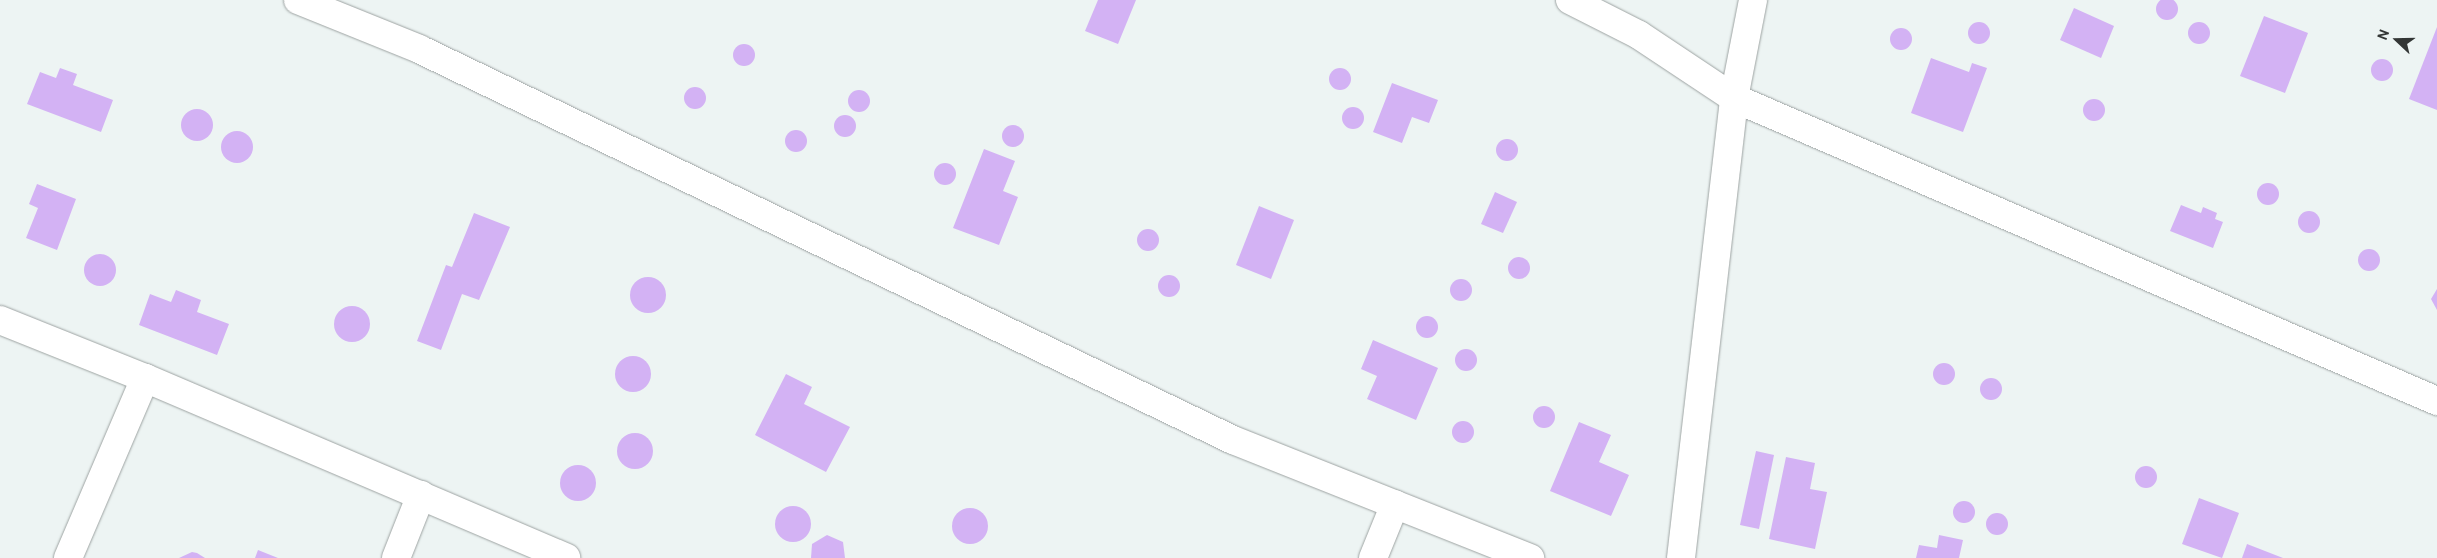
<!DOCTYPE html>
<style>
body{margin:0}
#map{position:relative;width:2437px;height:558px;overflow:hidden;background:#edf4f3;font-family:Cabin,sans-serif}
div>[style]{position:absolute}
.building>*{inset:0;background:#d3b2f4}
.round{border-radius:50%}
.roads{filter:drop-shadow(0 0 1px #9da3a2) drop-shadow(0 0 1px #9da3a2)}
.minor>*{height:28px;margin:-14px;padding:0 14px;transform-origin:14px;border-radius:14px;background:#fff}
span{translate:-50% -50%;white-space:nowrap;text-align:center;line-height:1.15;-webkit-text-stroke:4px #edf4f3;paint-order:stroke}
.north{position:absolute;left:2372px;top:15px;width:50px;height:50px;-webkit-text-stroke:4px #edf4f3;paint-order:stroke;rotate:291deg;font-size:14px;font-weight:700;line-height:20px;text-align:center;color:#333635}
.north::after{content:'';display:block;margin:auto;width:18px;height:22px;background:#333635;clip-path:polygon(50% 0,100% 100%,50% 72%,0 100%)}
</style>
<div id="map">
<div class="building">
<div class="round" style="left:2156px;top:-2px;width:22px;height:22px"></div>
<div style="clip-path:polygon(1098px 0,1136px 0,1118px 44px,1085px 31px)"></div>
<div style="clip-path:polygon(2074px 8px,2114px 26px,2101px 58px,2060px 40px)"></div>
<div style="clip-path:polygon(2264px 16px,2308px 33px,2285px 93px,2240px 76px)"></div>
<div class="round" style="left:1968px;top:22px;width:22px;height:22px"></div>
<div class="round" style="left:2188px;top:22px;width:22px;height:22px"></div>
<div style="clip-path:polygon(2437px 27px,2437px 110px,2409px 99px)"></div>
<div class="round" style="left:1890px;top:28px;width:22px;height:22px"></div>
<div class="round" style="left:733px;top:44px;width:22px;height:22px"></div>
<div style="clip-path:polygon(1931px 58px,1969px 72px,1972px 63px,1987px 68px,1963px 132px,1911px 113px)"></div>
<div class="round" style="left:2371px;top:59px;width:22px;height:22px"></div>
<div class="round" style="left:1329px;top:68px;width:22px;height:22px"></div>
<div style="clip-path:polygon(60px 68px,77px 74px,73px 85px,113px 100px,101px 132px,27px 104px,40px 72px,56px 78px)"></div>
<div style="clip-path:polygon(1392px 83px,1438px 100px,1429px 123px,1412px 117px,1402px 143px,1373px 132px)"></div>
<div class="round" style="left:684px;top:87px;width:22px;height:22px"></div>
<div class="round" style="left:848px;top:90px;width:22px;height:22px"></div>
<div class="round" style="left:2083px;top:99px;width:22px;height:22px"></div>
<div class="round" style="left:1342px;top:107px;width:22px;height:22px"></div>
<div class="round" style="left:181px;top:109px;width:32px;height:32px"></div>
<div class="round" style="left:834px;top:115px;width:22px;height:22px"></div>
<div class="round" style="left:1002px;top:125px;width:22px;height:22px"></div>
<div class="round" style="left:785px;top:130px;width:22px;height:22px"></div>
<div class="round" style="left:221px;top:131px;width:32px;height:32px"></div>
<div class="round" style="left:1496px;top:139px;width:22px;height:22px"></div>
<div style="clip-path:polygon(984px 149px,1015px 161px,1003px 191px,1018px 197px,999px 245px,953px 228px)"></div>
<div class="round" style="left:934px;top:163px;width:22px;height:22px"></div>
<div class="round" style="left:2257px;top:183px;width:22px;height:22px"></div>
<div style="clip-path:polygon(37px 184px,76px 199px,57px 250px,26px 238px,38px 208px,29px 204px)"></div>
<div style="clip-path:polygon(1495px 192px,1517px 202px,1503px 233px,1481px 224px)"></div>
<div style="clip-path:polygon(2181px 205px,2201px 213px,2203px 207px,2217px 213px,2215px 219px,2223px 222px,2213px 248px,2170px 231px)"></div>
<div style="clip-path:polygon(1259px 206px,1294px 220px,1271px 279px,1236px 265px)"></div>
<div class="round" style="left:2298px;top:211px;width:22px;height:22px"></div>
<div style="clip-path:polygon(474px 213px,510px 227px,479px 300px,462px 294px,441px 350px,417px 341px,446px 265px,452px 267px)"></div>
<div class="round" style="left:1137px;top:229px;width:22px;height:22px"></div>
<div class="round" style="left:2358px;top:249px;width:22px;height:22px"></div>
<div class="round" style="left:84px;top:254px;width:32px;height:32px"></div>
<div class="round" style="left:1508px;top:257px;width:22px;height:22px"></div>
<div class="round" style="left:1158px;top:275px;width:22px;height:22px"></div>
<div class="round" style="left:630px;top:277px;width:36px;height:36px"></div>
<div class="round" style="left:1450px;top:279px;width:22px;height:22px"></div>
<div style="clip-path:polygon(2437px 289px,2437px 310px,2431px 299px)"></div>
<div style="clip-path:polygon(176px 290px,201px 300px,197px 312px,229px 324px,217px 355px,139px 325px,150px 294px,171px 302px)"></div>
<div class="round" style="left:334px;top:306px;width:36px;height:36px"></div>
<div class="round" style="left:1416px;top:316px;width:22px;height:22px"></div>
<div style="clip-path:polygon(1373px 340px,1438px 368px,1416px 420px,1367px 399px,1377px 376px,1361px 369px)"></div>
<div class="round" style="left:1455px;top:349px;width:22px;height:22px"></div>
<div class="round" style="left:615px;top:356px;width:36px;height:36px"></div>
<div class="round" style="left:1933px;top:363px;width:22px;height:22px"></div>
<div style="clip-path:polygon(786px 374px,812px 387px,804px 404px,850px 427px,826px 472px,755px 435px)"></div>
<div class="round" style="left:1980px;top:378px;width:22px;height:22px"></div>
<div class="round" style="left:1533px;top:406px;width:22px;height:22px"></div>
<div class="round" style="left:1452px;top:421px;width:22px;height:22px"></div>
<div style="clip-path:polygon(1579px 422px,1611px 435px,1599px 462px,1629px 475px,1611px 516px,1550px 491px)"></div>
<div class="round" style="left:617px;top:433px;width:36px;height:36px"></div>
<div style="clip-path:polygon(1756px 451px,1774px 455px,1759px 529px,1740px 525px)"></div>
<div style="clip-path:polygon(1786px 457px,1815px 463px,1810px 489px,1827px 492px,1815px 549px,1769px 539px)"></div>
<div class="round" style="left:560px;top:465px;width:36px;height:36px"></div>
<div class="round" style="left:2135px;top:466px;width:22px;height:22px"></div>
<div style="clip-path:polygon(2199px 498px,2239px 513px,2222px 558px,2182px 544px)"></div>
<div class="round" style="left:1953px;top:501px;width:22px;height:22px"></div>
<div class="round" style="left:775px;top:506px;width:36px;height:36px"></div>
<div class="round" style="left:952px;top:508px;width:36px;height:36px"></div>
<div class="round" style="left:1986px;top:513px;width:22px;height:22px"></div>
<div style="clip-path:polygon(827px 535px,843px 542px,845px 558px,811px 558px,812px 544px)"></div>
<div style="clip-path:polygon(1939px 535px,1963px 540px,1959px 558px,1916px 558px,1919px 545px,1937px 548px)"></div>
<div style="clip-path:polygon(2247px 544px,2283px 558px,2242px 558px)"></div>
<div style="clip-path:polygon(258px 550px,278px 558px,255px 558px)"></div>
<div style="clip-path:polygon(192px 552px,197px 553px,205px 558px,179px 558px)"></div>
</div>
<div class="roads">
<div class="minor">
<div style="left:298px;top:0;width:131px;rotate:22deg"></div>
<div style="left:419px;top:49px;width:903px;rotate:25.66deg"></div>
<div style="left:1233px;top:440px;width:320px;rotate:21.7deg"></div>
<div style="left:1570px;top:0;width:77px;rotate:26.9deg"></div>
<div style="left:1639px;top:35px;width:114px;rotate:33.6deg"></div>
<div style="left:1734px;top:98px;width:766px;rotate:23.32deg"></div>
<div style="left:0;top:320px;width:156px;rotate:21.8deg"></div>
<div style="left:145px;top:378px;width:458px;rotate:23.1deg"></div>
<div style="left:68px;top:558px;width:196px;rotate:-66.8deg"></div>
<div style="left:396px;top:558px;width:68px;rotate:-68.4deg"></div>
<div style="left:1373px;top:558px;width:58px;rotate:-67.8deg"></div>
<div style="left:1681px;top:558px;width:463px;rotate:-83.4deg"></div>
<div style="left:1734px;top:98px;width:100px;rotate:-79deg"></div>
</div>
</div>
<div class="north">N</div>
</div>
